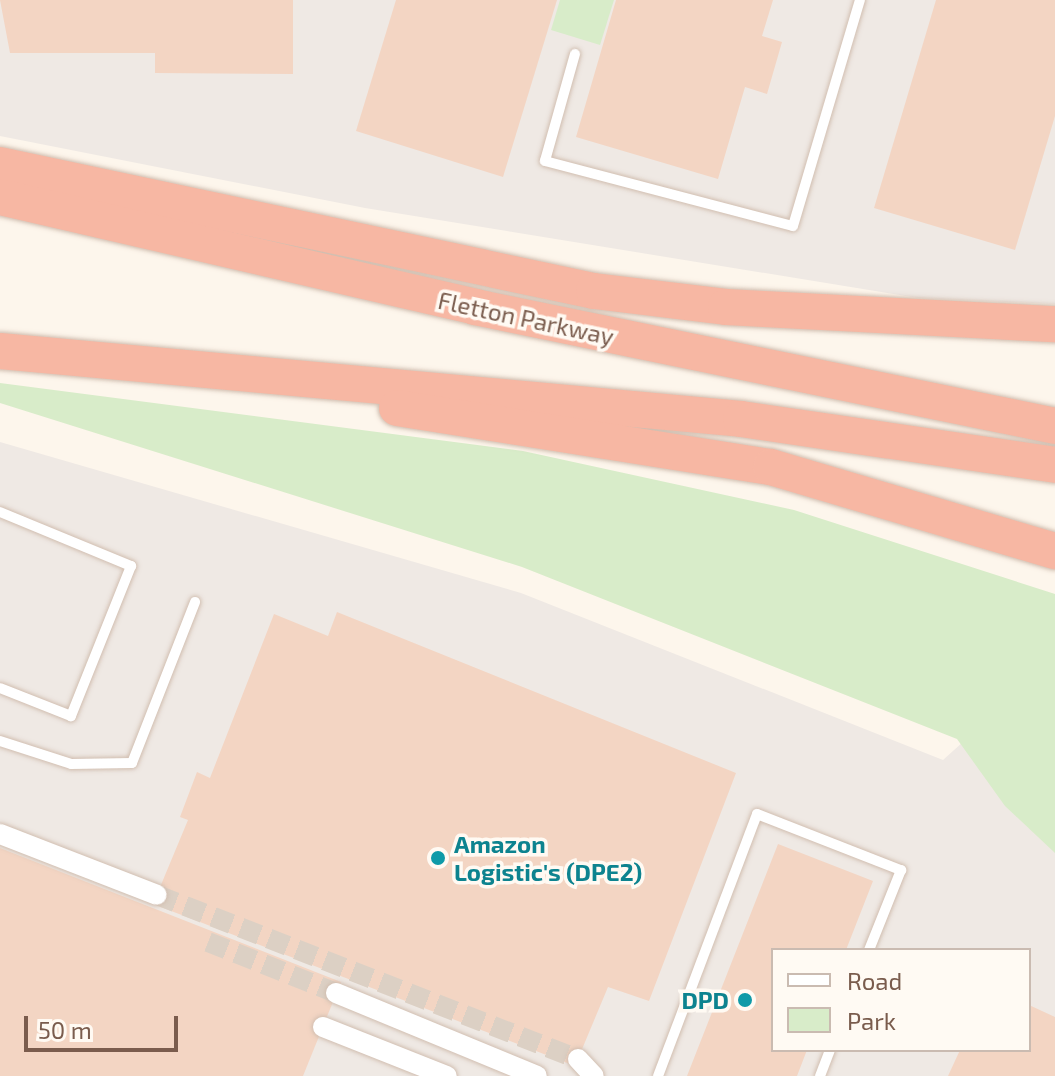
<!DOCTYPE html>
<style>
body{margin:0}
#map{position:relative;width:1055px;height:1076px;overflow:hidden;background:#fdf6ec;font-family:"Exo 2",sans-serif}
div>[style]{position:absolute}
.industrial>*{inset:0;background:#efe9e4}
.green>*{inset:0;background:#d8ecc9}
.building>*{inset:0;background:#f3d5c3}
.street-tunnel>*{height:20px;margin-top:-10px;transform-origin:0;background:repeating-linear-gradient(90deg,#dcd0c4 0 20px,transparent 0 30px)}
.roads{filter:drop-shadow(0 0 2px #d1beb0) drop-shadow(0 0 2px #d1beb0)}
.lane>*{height:10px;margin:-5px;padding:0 5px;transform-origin:5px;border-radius:5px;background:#fff}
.street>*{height:20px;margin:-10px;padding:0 10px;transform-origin:10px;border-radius:10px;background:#fff}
.highway>*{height:36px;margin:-18px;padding:0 18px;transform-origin:18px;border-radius:18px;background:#f7b7a3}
.dots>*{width:22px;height:22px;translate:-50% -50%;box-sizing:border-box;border:4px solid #fffaf3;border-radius:50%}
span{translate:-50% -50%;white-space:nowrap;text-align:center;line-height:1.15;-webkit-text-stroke:7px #fffaf3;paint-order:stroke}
.street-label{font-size:24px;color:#7a5c4d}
.culture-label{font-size:24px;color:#0d838f;font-weight:700}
.left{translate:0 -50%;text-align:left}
.right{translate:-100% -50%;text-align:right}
.legend{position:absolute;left:771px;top:948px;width:260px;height:104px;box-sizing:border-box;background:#fffaf3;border:2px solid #cabbb1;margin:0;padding:10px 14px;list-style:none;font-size:24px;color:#7a5c4d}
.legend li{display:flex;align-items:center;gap:16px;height:40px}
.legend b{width:40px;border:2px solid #cabbb1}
.scale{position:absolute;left:24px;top:1016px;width:154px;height:36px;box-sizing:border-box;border:4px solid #7a5c4d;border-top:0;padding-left:10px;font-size:24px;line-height:28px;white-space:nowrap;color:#7a5c4d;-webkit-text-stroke:6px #fffaf3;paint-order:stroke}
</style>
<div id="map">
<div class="industrial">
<div style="clip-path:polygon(0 0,1055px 0,1055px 304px,918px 298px,365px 208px,0 136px)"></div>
<div style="clip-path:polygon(evenodd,0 442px,521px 593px,943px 760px,1055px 659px,1055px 1076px,0 1076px,0 442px,773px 950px,1029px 950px,1029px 1050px,773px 1050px,773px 950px)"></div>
</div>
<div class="green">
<div style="clip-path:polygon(560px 0,614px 0,600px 45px,551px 30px)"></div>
<div style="clip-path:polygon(0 383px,523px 451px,794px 510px,1055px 594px,1055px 853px,1005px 806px,957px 739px,522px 567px,0 403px)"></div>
</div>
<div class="building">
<div style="clip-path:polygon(0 0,293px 0,293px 74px,155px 73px,155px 53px,10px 53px)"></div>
<div style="clip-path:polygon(396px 0,557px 0,503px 177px,356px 131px)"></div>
<div style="clip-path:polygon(616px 0,773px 0,762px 36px,782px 42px,767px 94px,745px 87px,718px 179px,576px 137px)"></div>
<div style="clip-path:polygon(936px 0,1055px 0,1055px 116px,1015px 250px,874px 208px)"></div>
<div style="clip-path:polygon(337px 612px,736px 773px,649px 1001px,608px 987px,575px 1066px,153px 904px,188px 820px,180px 817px,197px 772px,210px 778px,274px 614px,328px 636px)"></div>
<div style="clip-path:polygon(778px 844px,873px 881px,846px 950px,773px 950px,773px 1050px,807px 1050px,797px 1076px,687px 1076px)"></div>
<div style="clip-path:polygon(0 848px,341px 982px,303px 1076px,0 1076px)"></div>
<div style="clip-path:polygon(1029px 1005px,1055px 1017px,1055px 1076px,948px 1076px,960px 1050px,1029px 1050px)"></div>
</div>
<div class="street-tunnel">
<div style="left:157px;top:895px;width:452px;rotate:21.3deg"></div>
<div style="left:208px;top:942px;width:138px;rotate:21.7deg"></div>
</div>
<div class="roads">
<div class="lane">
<div style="left:575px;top:54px;width:111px;rotate:105.7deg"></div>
<div style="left:545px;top:161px;width:256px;rotate:14.7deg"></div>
<div style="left:793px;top:226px;width:236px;rotate:-73.5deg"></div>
<div style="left:0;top:512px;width:142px;rotate:22.4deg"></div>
<div style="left:131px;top:566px;width:162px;rotate:111.8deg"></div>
<div style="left:71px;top:716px;width:76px;rotate:-158.5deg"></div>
<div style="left:0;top:741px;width:75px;rotate:17.9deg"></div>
<div style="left:71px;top:764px;width:61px;rotate:-0.9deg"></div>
<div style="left:132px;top:763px;width:173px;rotate:-68.6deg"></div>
<div style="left:658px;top:1076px;width:280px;rotate:-69.3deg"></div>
<div style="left:757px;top:814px;width:155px;rotate:21.3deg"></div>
<div style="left:901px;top:870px;width:86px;rotate:111.8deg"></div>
<div style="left:820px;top:1076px;width:28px;rotate:-69deg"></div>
</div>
<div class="street">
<div style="left:0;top:834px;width:168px;rotate:21.2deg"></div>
<div style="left:336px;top:993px;width:217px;rotate:22.4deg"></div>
<div style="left:323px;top:1027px;width:133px;rotate:21.6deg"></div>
<div style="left:578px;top:1059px;width:23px;rotate:47deg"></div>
</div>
<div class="highway">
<div style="left:0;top:165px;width:607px;rotate:11.98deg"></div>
<div style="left:594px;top:291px;width:133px;rotate:6.9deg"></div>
<div style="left:726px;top:307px;width:329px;rotate:3deg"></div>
<div style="left:0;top:197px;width:488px;rotate:13deg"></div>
<div style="left:475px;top:307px;width:592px;rotate:11.59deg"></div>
<div style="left:0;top:351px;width:744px;rotate:5.24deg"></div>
<div style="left:741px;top:419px;width:317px;rotate:8.3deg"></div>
<div style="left:397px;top:408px;width:379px;rotate:9deg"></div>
<div style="left:771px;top:467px;width:296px;rotate:16.5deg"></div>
</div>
</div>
<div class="dots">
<div style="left:438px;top:858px;background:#0f9aa8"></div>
<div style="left:745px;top:1000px;background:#0f9aa8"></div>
</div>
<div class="street-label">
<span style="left:526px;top:318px;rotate:12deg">Fletton Parkway</span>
</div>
<div class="culture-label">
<span class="left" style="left:454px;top:858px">Amazon<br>Logistic's (DPE2)</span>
<span class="right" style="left:729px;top:1000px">DPD</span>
</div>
<ul class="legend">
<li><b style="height:10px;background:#fff"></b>Road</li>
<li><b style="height:22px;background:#d8ecc9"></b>Park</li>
</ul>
<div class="scale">50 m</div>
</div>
